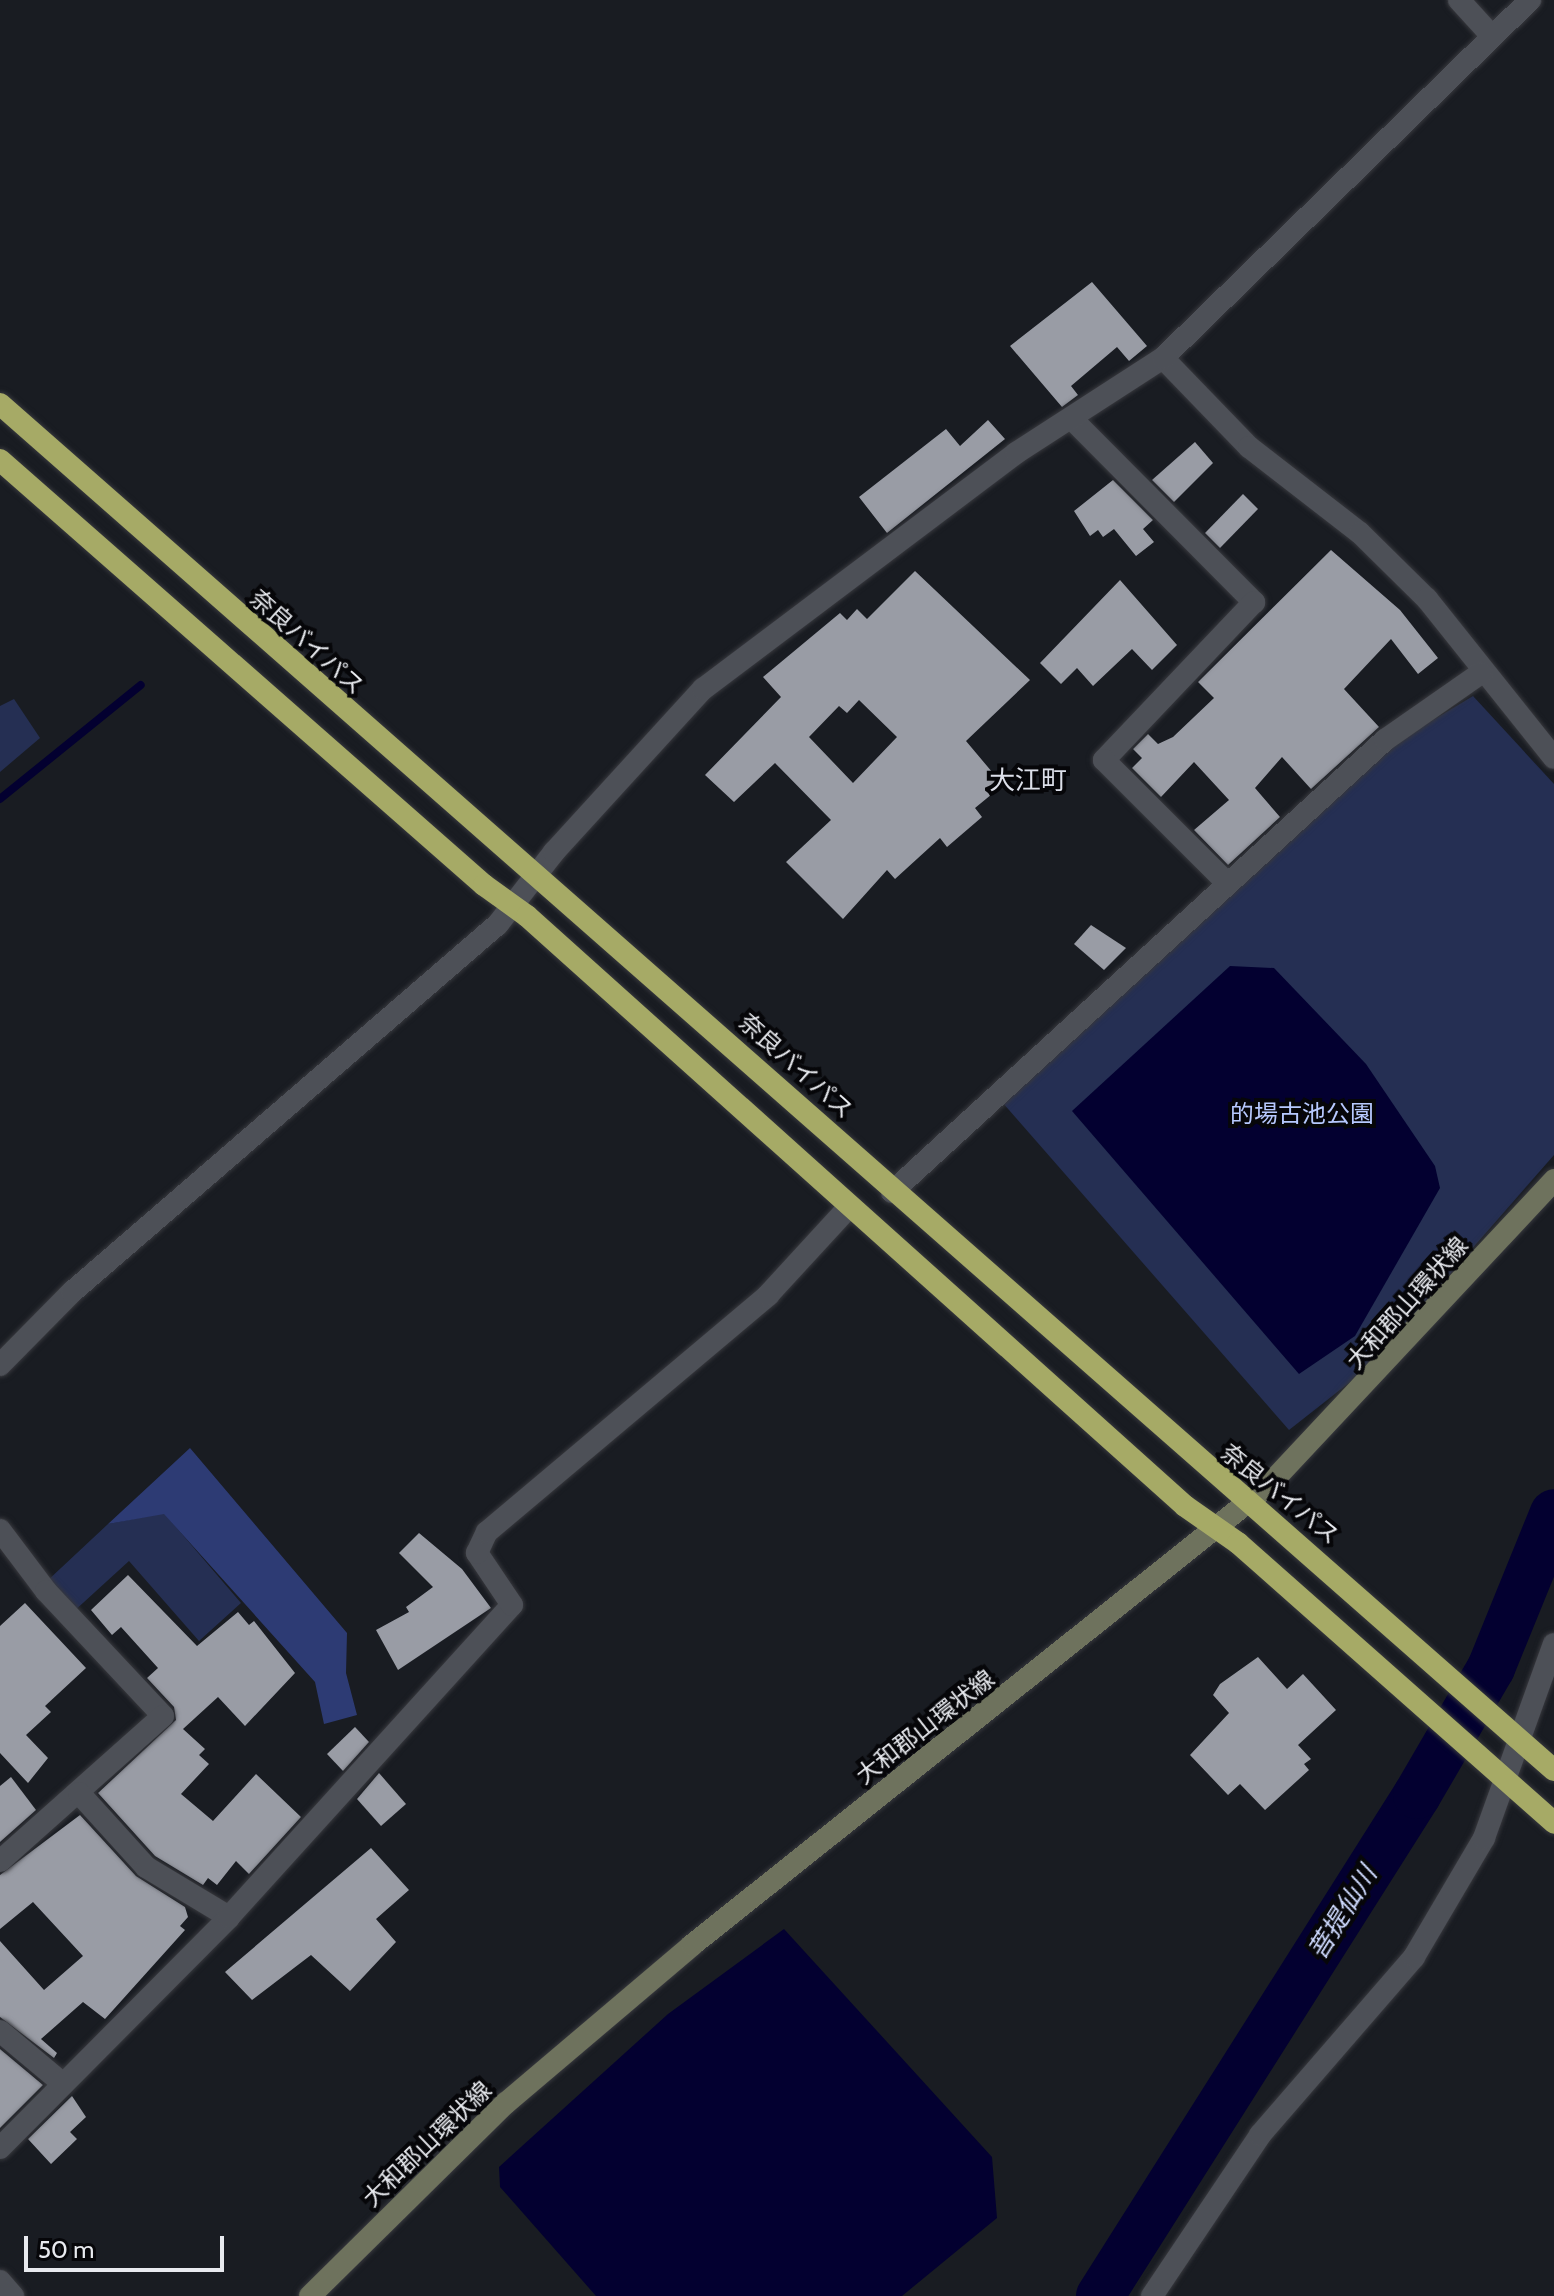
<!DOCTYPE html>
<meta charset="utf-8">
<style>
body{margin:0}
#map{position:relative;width:1554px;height:2296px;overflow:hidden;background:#191c22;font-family:Cabin,"Noto Sans JP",sans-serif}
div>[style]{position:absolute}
.green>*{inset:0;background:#252f53}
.forest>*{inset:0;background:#2d3b74}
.water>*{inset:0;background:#030030}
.stream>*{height:8px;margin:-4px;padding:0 4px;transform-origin:4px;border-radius:4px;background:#030030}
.river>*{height:48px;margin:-24px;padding:0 24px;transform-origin:24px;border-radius:24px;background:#030030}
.building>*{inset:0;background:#999ca5}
.roads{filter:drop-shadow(0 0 2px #37383d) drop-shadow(0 0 2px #37383d)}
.minor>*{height:22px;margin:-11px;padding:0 11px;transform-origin:11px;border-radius:11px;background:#4d5057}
.secondary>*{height:22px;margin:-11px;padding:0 11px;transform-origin:11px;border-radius:11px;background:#6e725d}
.trunk>*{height:22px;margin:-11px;padding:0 11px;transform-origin:11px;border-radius:11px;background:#a6aa66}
span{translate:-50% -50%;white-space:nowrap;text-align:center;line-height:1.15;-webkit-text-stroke:8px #060609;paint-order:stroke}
.street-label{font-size:24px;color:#e8eaef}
.park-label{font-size:24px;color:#b7c9fe}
.neighbourhood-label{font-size:26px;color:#dcdfe9}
.water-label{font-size:26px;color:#cedafe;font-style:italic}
.scale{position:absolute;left:24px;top:2236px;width:200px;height:36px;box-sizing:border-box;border:4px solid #e8eaef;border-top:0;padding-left:10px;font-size:24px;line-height:28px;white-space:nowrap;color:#e8eaef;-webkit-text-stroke:6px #060609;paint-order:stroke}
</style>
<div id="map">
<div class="green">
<div style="clip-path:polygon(1473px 696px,1554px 784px,1554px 1155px,1368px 1368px,1289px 1430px,1002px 1102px,1393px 744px)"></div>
<div style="clip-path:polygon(14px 699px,40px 738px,0 772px,0 706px)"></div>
<div style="clip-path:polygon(164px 1513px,241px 1603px,199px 1641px,129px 1561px,72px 1613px,46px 1582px,108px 1524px)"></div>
</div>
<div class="forest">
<div style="clip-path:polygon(190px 1448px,347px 1633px,346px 1673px,357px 1715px,324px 1724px,315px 1682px,164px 1514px,108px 1524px)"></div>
</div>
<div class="water">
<div style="clip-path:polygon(1230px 966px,1274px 968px,1366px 1064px,1435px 1166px,1440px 1188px,1355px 1336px,1299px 1374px,1072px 1111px)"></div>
<div style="clip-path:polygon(784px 1929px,992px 2157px,997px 2218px,902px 2296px,596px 2296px,500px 2187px,499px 2167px,668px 2014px)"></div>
</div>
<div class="stream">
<div style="left:0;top:799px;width:181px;rotate:-39deg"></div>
</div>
<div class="river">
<div style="left:1100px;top:2296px;width:593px;rotate:-57.68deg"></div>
<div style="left:1417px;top:1795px;width:147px;rotate:-59.8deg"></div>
<div style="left:1491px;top:1668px;width:167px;rotate:-67.9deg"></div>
</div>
<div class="building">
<div style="clip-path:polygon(1092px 282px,1147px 346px,1129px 361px,1117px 347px,1071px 386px,1078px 395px,1062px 407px,1010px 346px)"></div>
<div style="clip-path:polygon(988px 420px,1005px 439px,887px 533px,859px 497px,946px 429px,960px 446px)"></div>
<div style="clip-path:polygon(1195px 442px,1213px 463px,1174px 502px,1152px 480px)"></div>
<div style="clip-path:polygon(1113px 480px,1153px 520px,1143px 529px,1154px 542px,1136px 556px,1114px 529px,1103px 537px,1098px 530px,1090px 536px,1074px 511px)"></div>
<div style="clip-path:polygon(1243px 494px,1258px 509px,1220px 548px,1205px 533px)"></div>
<div style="clip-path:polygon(1331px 550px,1400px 610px,1438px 658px,1418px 674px,1391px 639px,1344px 689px,1379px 727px,1311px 789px,1282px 757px,1255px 788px,1280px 817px,1228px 865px,1194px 830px,1229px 800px,1194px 762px,1161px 797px,1132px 768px,1142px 758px,1133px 749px,1148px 734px,1158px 744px,1173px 737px,1214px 698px,1198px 682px)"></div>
<div style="clip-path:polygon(evenodd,915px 571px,1030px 680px,966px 741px,1003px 785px,975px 808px,982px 817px,947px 847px,940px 838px,895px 879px,887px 870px,843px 919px,786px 862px,831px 820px,775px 763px,734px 802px,705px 775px,781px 697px,763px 677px,840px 613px,847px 620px,857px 609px,867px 619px,915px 571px,859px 700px,897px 737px,853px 783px,809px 737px,839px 706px,847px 713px,859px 700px)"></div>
<div style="clip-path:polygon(1120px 580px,1177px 645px,1152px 670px,1132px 649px,1093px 686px,1077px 668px,1061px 684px,1040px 663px)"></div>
<div style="clip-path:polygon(1091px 925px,1126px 948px,1104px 970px,1074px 944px)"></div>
<div style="clip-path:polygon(419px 1533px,462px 1569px,491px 1608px,398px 1670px,376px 1630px,409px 1612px,406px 1607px,433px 1587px,399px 1553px)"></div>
<div style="clip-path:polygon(128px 1575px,197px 1646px,238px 1612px,249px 1625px,254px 1621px,295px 1673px,245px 1726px,218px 1697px,183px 1729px,205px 1749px,199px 1755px,209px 1764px,181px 1794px,213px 1821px,256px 1774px,301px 1817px,249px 1874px,236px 1861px,217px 1885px,208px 1878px,203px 1885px,155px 1856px,98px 1793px,176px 1720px,174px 1707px,147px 1678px,158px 1668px,121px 1627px,112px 1635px,91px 1610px)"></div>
<div style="clip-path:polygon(25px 1603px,86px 1668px,45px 1706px,51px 1712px,26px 1735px,48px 1758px,28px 1783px,0 1753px,0 1626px)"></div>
<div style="clip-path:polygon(1258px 1657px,1287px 1689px,1303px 1674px,1336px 1710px,1298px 1745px,1311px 1759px,1304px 1764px,1309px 1770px,1265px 1810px,1240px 1784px,1228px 1795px,1190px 1755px,1229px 1713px,1213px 1695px,1220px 1684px)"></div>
<div style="clip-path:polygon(355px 1727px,369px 1742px,343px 1771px,327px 1754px)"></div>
<div style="clip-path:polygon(379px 1773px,406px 1804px,381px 1826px,357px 1799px)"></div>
<div style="clip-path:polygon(11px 1777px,36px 1810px,0 1842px,0 1786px)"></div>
<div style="clip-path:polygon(80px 1815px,136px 1876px,185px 1907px,188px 1917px,180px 1926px,185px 1930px,105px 2019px,83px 2002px,41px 2039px,57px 2053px,54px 2058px,0 2017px,0 1941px,44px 1990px,83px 1956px,33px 1902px,0 1929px,0 1875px)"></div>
<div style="clip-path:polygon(371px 1848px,409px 1890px,376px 1919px,396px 1942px,350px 1991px,311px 1955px,252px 2000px,225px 1972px)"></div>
<div style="clip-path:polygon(0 2049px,43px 2085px,0 2128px)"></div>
<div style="clip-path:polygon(72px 2096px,86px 2117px,70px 2132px,77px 2139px,51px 2164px,28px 2139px)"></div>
</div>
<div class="roads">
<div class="minor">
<div style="left:1459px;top:0;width:47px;rotate:47.6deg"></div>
<div style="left:1163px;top:358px;width:124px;rotate:46deg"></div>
<div style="left:1249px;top:447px;width:140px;rotate:37.8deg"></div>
<div style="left:1360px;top:533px;width:94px;rotate:44.6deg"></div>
<div style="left:1427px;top:599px;width:203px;rotate:51.4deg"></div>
<div style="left:1071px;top:418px;width:260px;rotate:45.2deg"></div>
<div style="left:1254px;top:602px;width:218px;rotate:133.5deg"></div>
<div style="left:1104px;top:760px;width:173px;rotate:45deg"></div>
<div style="left:892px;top:1192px;width:669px;rotate:-42.52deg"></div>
<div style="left:1385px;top:740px;width:117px;rotate:-34.9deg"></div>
<div style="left:0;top:1365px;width:103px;rotate:-45.4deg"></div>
<div style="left:72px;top:1292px;width:563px;rotate:-40.82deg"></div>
<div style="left:498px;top:924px;width:91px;rotate:-52.1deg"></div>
<div style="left:554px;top:852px;width:221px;rotate:-47.6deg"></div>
<div style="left:703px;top:689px;width:392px;rotate:-37deg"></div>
<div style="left:1016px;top:453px;width:175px;rotate:-32.9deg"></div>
<div style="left:1163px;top:358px;width:513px;rotate:-44.29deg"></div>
<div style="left:0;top:1530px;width:76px;rotate:53deg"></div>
<div style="left:46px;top:1591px;width:171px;rotate:46.9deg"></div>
<div style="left:163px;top:1716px;width:218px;rotate:138.3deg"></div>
<div style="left:79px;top:1793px;width:100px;rotate:47.8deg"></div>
<div style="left:146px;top:1867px;width:97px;rotate:31.1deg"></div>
<div style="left:0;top:2031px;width:80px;rotate:39.9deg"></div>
<div style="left:0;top:2148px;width:325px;rotate:-45.2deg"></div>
<div style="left:229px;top:1917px;width:421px;rotate:-47.8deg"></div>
<div style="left:512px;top:1605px;width:63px;rotate:-123.9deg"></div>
<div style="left:477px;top:1553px;width:23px;rotate:-65deg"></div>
<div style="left:487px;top:1532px;width:368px;rotate:-40.1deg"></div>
<div style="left:768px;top:1295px;width:118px;rotate:-47.4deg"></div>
<div style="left:0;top:2281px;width:20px;rotate:49deg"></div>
<div style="left:1152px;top:2296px;width:194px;rotate:-56.1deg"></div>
<div style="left:1260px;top:2135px;width:235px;rotate:-49.1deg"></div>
<div style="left:1414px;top:1957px;width:138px;rotate:-59.5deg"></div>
<div style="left:1484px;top:1838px;width:206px;rotate:-70.2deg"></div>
</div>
<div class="secondary">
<div style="left:310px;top:2296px;width:275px;rotate:-44.6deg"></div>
<div style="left:506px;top:2103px;width:244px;rotate:-40.3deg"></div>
<div style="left:692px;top:1945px;width:737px;rotate:-38.55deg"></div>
<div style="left:1268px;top:1486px;width:419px;rotate:-46.9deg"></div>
</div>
<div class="trunk">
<div style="left:0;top:404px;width:2069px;rotate:41.32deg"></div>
<div style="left:0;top:460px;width:644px;rotate:41.29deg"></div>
<div style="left:484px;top:885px;width:53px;rotate:35.8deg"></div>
<div style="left:527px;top:916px;width:884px;rotate:41.88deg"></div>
<div style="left:1185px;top:1506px;width:65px;rotate:34.9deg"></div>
<div style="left:1238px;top:1543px;width:422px;rotate:41.5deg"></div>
</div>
</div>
<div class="street-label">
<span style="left:307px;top:642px;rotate:42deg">奈良バイパス</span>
<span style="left:796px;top:1066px;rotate:42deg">奈良バイパス</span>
<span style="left:1407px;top:1303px;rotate:-48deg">大和郡山環状線</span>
<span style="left:1280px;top:1494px;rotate:39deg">奈良バイパス</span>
<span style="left:925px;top:1727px;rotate:-38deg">大和郡山環状線</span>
<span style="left:427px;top:2144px;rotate:-44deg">大和郡山環状線</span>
</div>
<div class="park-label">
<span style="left:1302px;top:1114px">的場古池公園</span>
</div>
<div class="neighbourhood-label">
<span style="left:1028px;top:781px">大江町</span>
</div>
<div class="water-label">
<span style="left:1343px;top:1913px;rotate:-58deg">菩提仙川</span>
</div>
<div class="scale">50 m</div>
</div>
